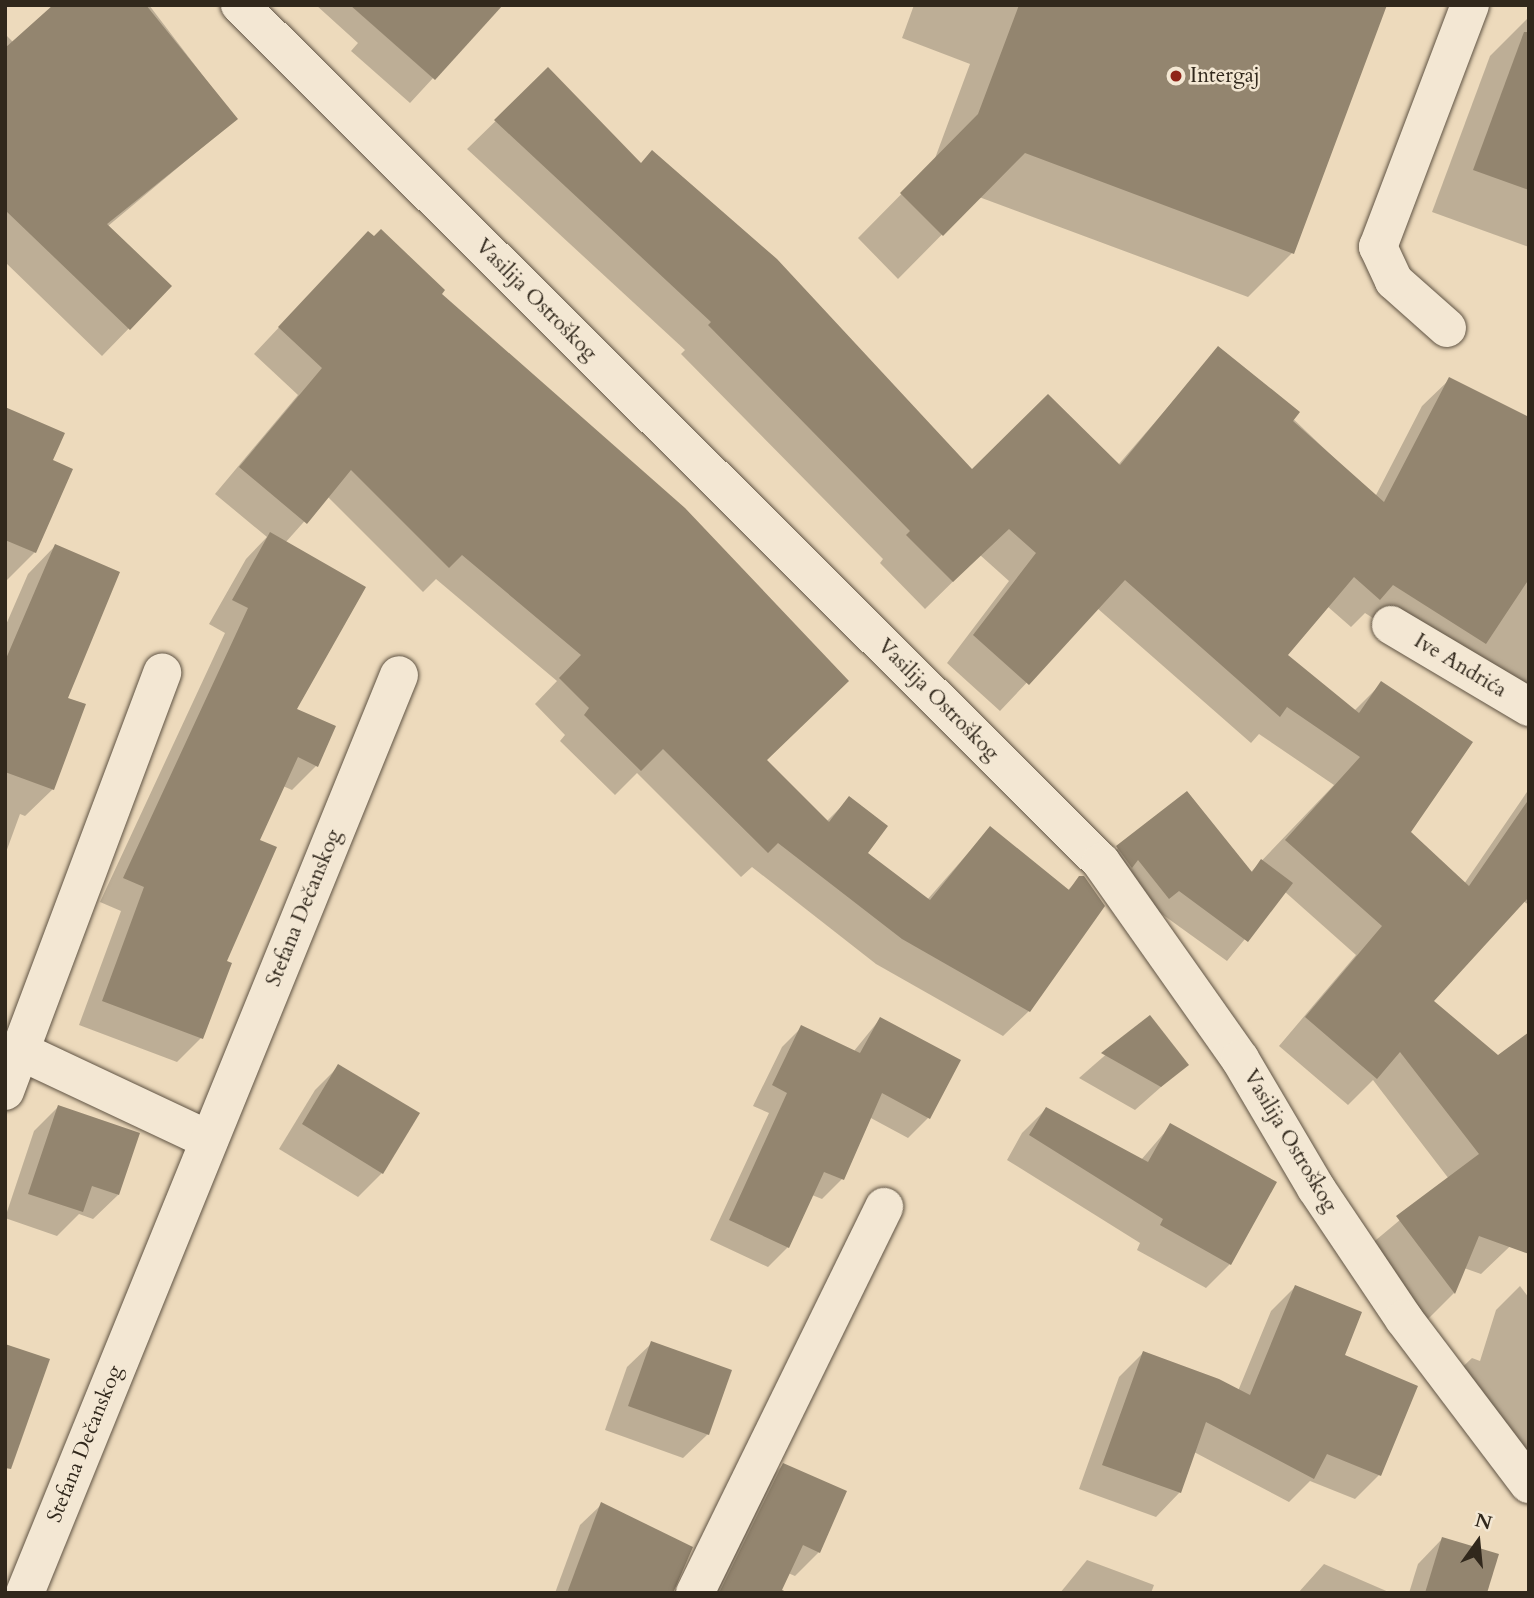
<!DOCTYPE html>
<meta charset="utf-8">
<style>
body{margin:0}
#map{position:relative;width:1534px;height:1598px;overflow:hidden;background:#eddabc;font-family:Cardo,serif}
div>[style]{position:absolute}
.shadow>*{inset:0;background:#0003}
.building>*{inset:0;background:#93856f}
.roads{filter:drop-shadow(0 0 2px #605444) drop-shadow(0 0 2px #605444)}
.street>*{height:38px;margin:-19px;padding:0 19px;transform-origin:19px;border-radius:19px;background:#f3e7d3}
.dots>*{width:19px;height:19px;translate:-50% -50%;box-sizing:border-box;border:4px solid #f3e7d3;border-radius:50%}
span{translate:-50% -50%;white-space:nowrap;text-align:center;line-height:1.15;-webkit-text-stroke:5px #f3e7d3;paint-order:stroke}
.poi-label{font-size:21px;color:#31281c}
.left{translate:0 -50%;text-align:left}
.street-label{font-size:21px;color:#31281c}
.frame{position:absolute;inset:0;border:7px solid #31281c;pointer-events:none}
.north{position:absolute;left:1443px;top:1507px;width:70px;height:70px;-webkit-text-stroke:5px #f3e7d3;paint-order:stroke;rotate:15deg;font-size:19px;font-weight:700;line-height:28px;text-align:center;color:#31281c}
.north::after{content:'';display:block;margin:auto;width:24px;height:32px;background:#31281c;clip-path:polygon(50% 0,100% 100%,50% 72%,0 100%)}
</style>
<div id="map">
<div class="shadow">
<div style="clip-path:polygon(56px 5px,149px 5px,236px 119px,108px 226px,170px 286px,102px 356px,5px 262px,5px 34px,14px 43px)"></div>
<div style="clip-path:polygon(316px 5px,484px 5px,493px 13px,410px 103px,351px 51px,358px 43px)"></div>
<div style="clip-path:polygon(914px 5px,1385px 5px,1292px 253px,1248px 297px,979px 197px,898px 279px,858px 238px,934px 161px,970px 64px,902px 38px)"></div>
<div style="clip-path:polygon(1529px 17px,1529px 247px,1432px 212px,1490px 56px)"></div>
<div style="clip-path:polygon(548px 70px,640px 165px,972px 471px,1118px 465px,1219px 348px,1375px 497px,1422px 406px,1450px 379px,1529px 419px,1529px 706px,1456px 671px,1365px 613px,1351px 627px,1327px 606px,1285px 656px,1354px 711px,1382px 683px,1408px 833px,1464px 884px,1529px 789px,1529px 905px,1523px 901px,1432px 1001px,1529px 1228px,1481px 1274px,1464px 1268px,1454px 1293px,1427px 1320px,1370px 1245px,1449px 1179px,1373px 1080px,1348px 1105px,1279px 1046px,1356px 955px,1284px 891px,1227px 961px,1098px 868px,1118px 848px,1250px 873px,1334px 785px,1259px 734px,1251px 743px,1097px 608px,1000px 711px,947px 663px,1009px 581px,980px 555px,925px 609px,880px 563px,883px 559px,681px 354px,685px 350px,467px 149px)"></div>
<div style="clip-path:polygon(343px 259px,439px 294px,765px 761px,826px 822px,849px 799px,865px 853px,927px 900px,990px 828px,1067px 891px,1082px 876px,1029px 1011px,1003px 1036px,876px 964px,752px 867px,741px 877px,637px 773px,615px 795px,560px 741px,565px 735px,535px 704px,557px 681px,436px 579px,423px 592px,327px 496px,285px 543px,295px 709px,316px 766px,292px 790px,283px 786px,258px 840px,201px 1038px,177px 1062px,79px 1025px,121px 911px,100px 902px,225px 633px,209px 624px,246px 559px,267px 537px,215px 494px,298px 395px,254px 354px)"></div>
<div style="clip-path:polygon(5px 409px,51px 461px,70px 470px,35px 552px,5px 582px)"></div>
<div style="clip-path:polygon(55px 546px,66px 699px,53px 789px,25px 816px,20px 814px,5px 855px,5px 627px,28px 574px)"></div>
<div style="clip-path:polygon(1149px 1017px,1187px 1064px,1135px 1110px,1079px 1078px)"></div>
<div style="clip-path:polygon(880px 1019px,928px 1118px,908px 1138px,869px 1117px,842px 1179px,822px 1199px,812px 1195px,788px 1247px,768px 1267px,710px 1240px,769px 1113px,753px 1106px,782px 1047px,802px 1027px,854px 1051px)"></div>
<div style="clip-path:polygon(339px 1066px,382px 1173px,358px 1197px,279px 1149px,315px 1090px)"></div>
<div style="clip-path:polygon(58px 1107px,118px 1195px,93px 1219px,79px 1214px,57px 1236px,5px 1218px,34px 1131px)"></div>
<div style="clip-path:polygon(1046px 1109px,1141px 1160px,1171px 1125px,1230px 1264px,1206px 1288px,1137px 1250px,1140px 1243px,1007px 1160px,1022px 1133px)"></div>
<div style="clip-path:polygon(1520px 1286px,1529px 1298px,1529px 1483px,1448px 1381px,1472px 1358px,1480px 1361px,1496px 1310px)"></div>
<div style="clip-path:polygon(1295px 1287px,1342px 1356px,1379px 1475px,1355px 1499px,1310px 1481px,1289px 1502px,1194px 1452px,1180px 1492px,1156px 1517px,1079px 1489px,1119px 1377px,1143px 1353px,1238px 1391px,1271px 1311px)"></div>
<div style="clip-path:polygon(652px 1343px,708px 1434px,683px 1458px,605px 1430px,627px 1367px)"></div>
<div style="clip-path:polygon(783px 1465px,819px 1552px,795px 1576px,788px 1573px,779px 1593px,709px 1593px,759px 1489px)"></div>
<div style="clip-path:polygon(601px 1505px,673px 1584px,674px 1593px,555px 1593px,580px 1525px)"></div>
<div style="clip-path:polygon(1442px 1539px,1485px 1593px,1409px 1593px,1418px 1564px)"></div>
<div style="clip-path:polygon(1087px 1560px,1154px 1585px,1151px 1593px,1060px 1593px)"></div>
<div style="clip-path:polygon(1324px 1564px,1391px 1593px,1298px 1593px)"></div>
</div>
<div class="building">
<div style="clip-path:polygon(53px 5px,146px 5px,238px 119px,107px 224px,172px 286px,130px 330px,5px 210px,5px 48px)"></div>
<div style="clip-path:polygon(350px 5px,503px 5px,435px 80px)"></div>
<div style="clip-path:polygon(1019px 5px,1387px 5px,1294px 254px,1025px 153px,943px 236px,900px 193px,978px 114px)"></div>
<div style="clip-path:polygon(1524px 32px,1529px 32px,1529px 190px,1473px 170px)"></div>
<div style="clip-path:polygon(548px 67px,641px 163px,652px 150px,777px 259px,972px 469px,1048px 394px,1120px 465px,1218px 346px,1300px 412px,1293px 421px,1384px 502px,1449px 377px,1529px 417px,1529px 579px,1486px 644px,1393px 585px,1380px 600px,1354px 577px,1288px 655px,1359px 713px,1381px 681px,1473px 742px,1411px 832px,1469px 886px,1529px 799px,1529px 897px,1434px 1001px,1498px 1055px,1529px 1032px,1529px 1254px,1479px 1236px,1455px 1294px,1396px 1216px,1479px 1154px,1400px 1052px,1377px 1079px,1305px 1017px,1382px 926px,1285px 840px,1360px 757px,1287px 707px,1280px 717px,1125px 580px,1029px 685px,973px 635px,1036px 553px,1009px 529px,953px 582px,906px 535px,910px 531px,708px 325px,711px 322px,494px 120px)"></div>
<div style="clip-path:polygon(381px 229px,445px 290px,442px 294px,685px 508px,849px 681px,767px 760px,829px 822px,849px 796px,888px 826px,868px 853px,930px 900px,990px 826px,1069px 890px,1079px 876px,1084px 876px,1105px 906px,1030px 1012px,902px 939px,778px 843px,768px 853px,663px 749px,641px 771px,584px 715px,589px 708px,559px 678px,581px 655px,462px 555px,449px 568px,351px 470px,307px 524px,239px 467px,322px 368px,278px 327px,368px 231px,374px 236px)"></div>
<div style="clip-path:polygon(5px 407px,65px 433px,53px 460px,73px 469px,36px 553px,5px 540px)"></div>
<div style="clip-path:polygon(270px 532px,366px 587px,297px 709px,336px 726px,318px 767px,298px 757px,260px 840px,277px 847px,227px 961px,232px 963px,203px 1039px,102px 1001px,144px 887px,123px 878px,248px 608px,232px 600px)"></div>
<div style="clip-path:polygon(55px 544px,120px 572px,68px 698px,86px 704px,54px 790px,5px 772px,5px 661px)"></div>
<div style="clip-path:polygon(1187px 791px,1252px 872px,1261px 859px,1293px 883px,1248px 942px,1179px 891px,1169px 899px,1138px 860px,1132px 868px,1116px 846px)"></div>
<div style="clip-path:polygon(1150px 1015px,1189px 1065px,1161px 1087px,1101px 1053px)"></div>
<div style="clip-path:polygon(880px 1017px,961px 1060px,930px 1119px,882px 1093px,844px 1180px,824px 1172px,789px 1248px,729px 1220px,787px 1093px,772px 1085px,801px 1025px,860px 1053px)"></div>
<div style="clip-path:polygon(338px 1064px,420px 1113px,383px 1174px,302px 1124px)"></div>
<div style="clip-path:polygon(58px 1105px,140px 1133px,119px 1195px,92px 1186px,83px 1212px,28px 1194px)"></div>
<div style="clip-path:polygon(1046px 1107px,1148px 1162px,1170px 1123px,1277px 1182px,1231px 1265px,1160px 1225px,1163px 1219px,1029px 1135px)"></div>
<div style="clip-path:polygon(1295px 1285px,1362px 1312px,1345px 1355px,1418px 1386px,1381px 1476px,1327px 1454px,1314px 1479px,1206px 1422px,1181px 1493px,1102px 1465px,1143px 1351px,1219px 1379px,1250px 1395px)"></div>
<div style="clip-path:polygon(651px 1341px,732px 1370px,709px 1435px,628px 1406px)"></div>
<div style="clip-path:polygon(5px 1344px,50px 1359px,11px 1469px,5px 1468px)"></div>
<div style="clip-path:polygon(783px 1463px,847px 1491px,820px 1553px,803px 1545px,782px 1590px,789px 1593px,719px 1593px)"></div>
<div style="clip-path:polygon(601px 1502px,693px 1547px,673px 1593px,567px 1593px)"></div>
<div style="clip-path:polygon(1442px 1537px,1499px 1554px,1487px 1593px,1425px 1593px)"></div>
</div>
<div class="roads">
<div class="street">
<div style="left:240px;top:5px;width:1215px;rotate:44.87deg"></div>
<div style="left:1101px;top:862px;width:241px;rotate:54.8deg"></div>
<div style="left:1240px;top:1059px;width:150px;rotate:59.5deg"></div>
<div style="left:1316px;top:1188px;width:158px;rotate:56.1deg"></div>
<div style="left:1404px;top:1319px;width:207px;rotate:52.9deg"></div>
<div style="left:1447px;top:328px;width:71px;rotate:-138.4deg"></div>
<div style="left:1394px;top:281px;width:38px;rotate:-115deg"></div>
<div style="left:1378px;top:247px;width:259px;rotate:-69.2deg"></div>
<div style="left:1391px;top:625px;width:161px;rotate:30.7deg"></div>
<div style="left:20px;top:1051px;width:209px;rotate:25.2deg"></div>
<div style="left:5px;top:1091px;width:447px;rotate:-69.4deg"></div>
<div style="left:25px;top:1593px;width:991px;rotate:-67.83deg"></div>
<div style="left:695px;top:1593px;width:430px;rotate:-63.9deg"></div>
</div>
</div>
<div class="dots">
<div style="left:1176px;top:76px;background:#8f2418"></div>
</div>
<div class="poi-label">
<span class="left" style="left:1190px;top:76px">Intergaj</span>
</div>
<div class="street-label">
<span style="left:536px;top:300px;rotate:45deg">Vasilija Ostroškog</span>
<span style="left:1460px;top:666px;rotate:31deg">Ive Andrića</span>
<span style="left:938px;top:700px;rotate:45deg">Vasilija Ostroškog</span>
<span style="left:304px;top:908px;rotate:-68deg">Stefana Dečanskog</span>
<span style="left:1290px;top:1141px;rotate:59deg">Vasilija Ostroškog</span>
<span style="left:85px;top:1444px;rotate:-68deg">Stefana Dečanskog</span>
</div>
<div class="frame"></div>
<div class="north">N</div>
</div>
